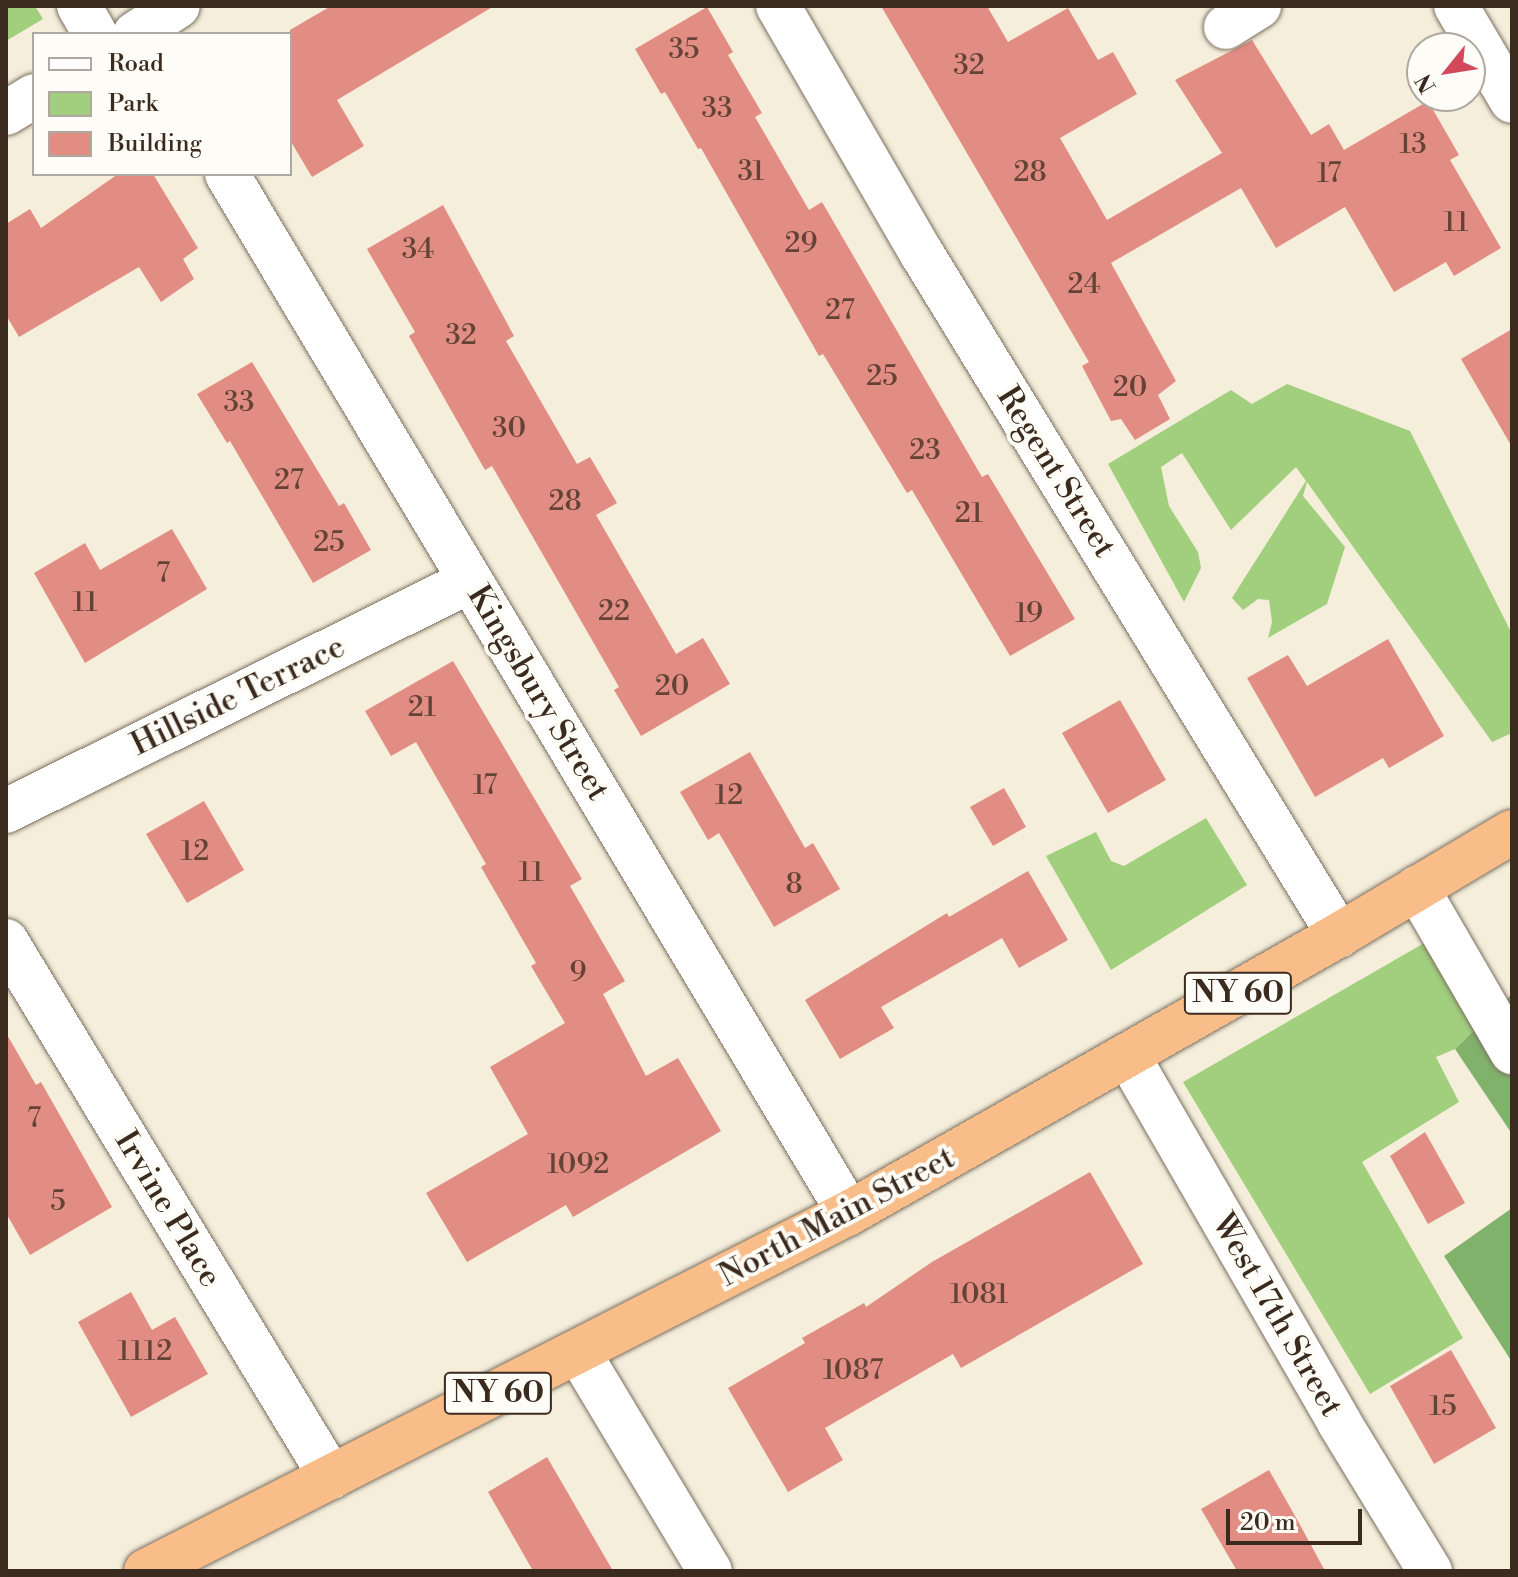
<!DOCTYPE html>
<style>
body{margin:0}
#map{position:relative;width:1518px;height:1577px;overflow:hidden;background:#f5eedb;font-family:"Libre Bodoni",serif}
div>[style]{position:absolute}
.green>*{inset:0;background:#a1cf7d}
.forest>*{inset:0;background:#80b26c}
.building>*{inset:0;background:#e18d83}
.roads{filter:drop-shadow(0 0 2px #7c6f60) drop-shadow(0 0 2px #7c6f60)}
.minor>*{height:44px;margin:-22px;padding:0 22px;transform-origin:22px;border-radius:22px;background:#fff}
.trunk>*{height:44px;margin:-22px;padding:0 22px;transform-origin:22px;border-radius:22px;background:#f8bd89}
span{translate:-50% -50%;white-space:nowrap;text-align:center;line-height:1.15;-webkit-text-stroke:8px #fdfcf7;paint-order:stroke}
.number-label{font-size:28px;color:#644337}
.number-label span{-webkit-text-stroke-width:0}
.shield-label span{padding:2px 6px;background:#fdfcf7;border:2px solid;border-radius:6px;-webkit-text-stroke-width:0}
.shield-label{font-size:30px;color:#3b2a1e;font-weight:700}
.street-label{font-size:32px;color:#3b2a1e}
.frame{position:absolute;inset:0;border:8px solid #3b2a1e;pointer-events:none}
.legend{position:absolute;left:32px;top:32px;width:260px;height:144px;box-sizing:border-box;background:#fdfcf7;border:2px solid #afa8a0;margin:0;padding:10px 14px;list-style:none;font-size:24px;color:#3b2a1e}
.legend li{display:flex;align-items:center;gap:16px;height:40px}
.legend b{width:40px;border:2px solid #afa8a0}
.north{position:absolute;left:1406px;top:32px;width:80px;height:80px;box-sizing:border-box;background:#fdfcf7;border:2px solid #afa8a0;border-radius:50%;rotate:240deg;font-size:22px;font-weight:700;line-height:32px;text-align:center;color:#3b2a1e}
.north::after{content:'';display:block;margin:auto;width:28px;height:36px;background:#d1495b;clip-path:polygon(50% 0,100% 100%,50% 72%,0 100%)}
.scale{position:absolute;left:1226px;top:1509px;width:136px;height:36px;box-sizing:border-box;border:4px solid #3b2a1e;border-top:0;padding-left:10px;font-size:24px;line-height:28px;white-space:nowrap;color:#3b2a1e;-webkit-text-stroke:6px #fdfcf7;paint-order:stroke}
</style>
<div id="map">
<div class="green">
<div style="clip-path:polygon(6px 6px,35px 6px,43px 19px,6px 41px)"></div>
<div style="clip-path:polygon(1287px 384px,1410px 431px,1512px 634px,1512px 733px,1492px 742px,1307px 482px,1303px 496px,1345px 547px,1327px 604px,1268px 638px,1272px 622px,1269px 600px,1258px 599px,1243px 610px,1232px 598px,1306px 481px,1296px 467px,1231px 530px,1182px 453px,1161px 467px,1169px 506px,1198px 552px,1201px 568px,1184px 602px,1108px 464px,1231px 390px,1252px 404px)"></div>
<div style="clip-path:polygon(1206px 818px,1247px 885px,1111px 970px,1046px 856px,1096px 832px,1111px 861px,1124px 866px)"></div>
<div style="clip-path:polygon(1426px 942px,1482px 1023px,1455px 1049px,1436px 1057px,1459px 1102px,1362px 1162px,1463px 1338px,1370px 1394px,1183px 1082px)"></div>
</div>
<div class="forest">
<div style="clip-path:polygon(1512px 994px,1512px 1134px,1455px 1049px)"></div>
<div style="clip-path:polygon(1512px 1208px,1512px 1362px,1444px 1256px)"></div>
</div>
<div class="building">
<div style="clip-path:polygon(331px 6px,494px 6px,337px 100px,364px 146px,312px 177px,290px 140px,290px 30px)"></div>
<div style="clip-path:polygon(881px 6px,987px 6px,1008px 42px,1068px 8px,1098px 60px,1113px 52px,1137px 94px,1060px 138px,1107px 220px,1222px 153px,1175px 80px,1252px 40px,1311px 135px,1329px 124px,1344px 150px,1428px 101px,1459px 155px,1450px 160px,1501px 248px,1454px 276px,1446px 262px,1394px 292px,1345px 207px,1276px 248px,1241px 188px,1111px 263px,1176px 381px,1158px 395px,1170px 419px,1135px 440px,1121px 419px,1111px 421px,1082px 366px,1089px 362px)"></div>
<div style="clip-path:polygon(707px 7px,733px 52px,728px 55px,762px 113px,755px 117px,809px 210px,822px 202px,982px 477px,988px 474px,1075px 619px,1010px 656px,912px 490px,907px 493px,823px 354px,819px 356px,701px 148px,698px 149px,665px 92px,661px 94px,635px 49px)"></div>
<div style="clip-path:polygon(118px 174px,153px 174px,198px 248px,183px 259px,194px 279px,161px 302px,139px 267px,19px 337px,6px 315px,6px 224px,30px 209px,41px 228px)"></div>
<div style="clip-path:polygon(443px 205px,514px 336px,506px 341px,577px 464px,590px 457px,617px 503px,596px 515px,676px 654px,703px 638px,730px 684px,641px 736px,614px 690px,619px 687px,492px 466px,485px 470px,409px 336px,415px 332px,367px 249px)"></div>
<div style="clip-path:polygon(1512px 329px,1512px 447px,1461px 359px)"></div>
<div style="clip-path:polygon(252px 362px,339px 506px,344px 503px,371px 550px,313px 583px,230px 441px,227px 443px,197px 394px)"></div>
<div style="clip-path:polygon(172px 529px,207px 589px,85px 663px,34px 573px,85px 543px,100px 570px)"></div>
<div style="clip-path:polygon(1388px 639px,1444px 736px,1389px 768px,1383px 758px,1315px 797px,1247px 678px,1288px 655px,1307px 686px)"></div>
<div style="clip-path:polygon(453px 661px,582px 879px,570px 886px,625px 981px,603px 994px,646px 1076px,678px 1058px,721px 1131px,573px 1217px,566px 1205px,467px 1262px,426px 1193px,528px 1134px,490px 1067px,565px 1023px,531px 966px,536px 963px,481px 867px,486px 864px,416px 742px,391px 756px,365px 711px)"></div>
<div style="clip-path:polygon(1120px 700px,1166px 780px,1108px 813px,1062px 733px)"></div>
<div style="clip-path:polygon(750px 752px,805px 848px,813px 843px,840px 889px,774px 927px,719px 833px,708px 840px,680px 792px)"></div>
<div style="clip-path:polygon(1004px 788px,1026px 827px,993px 846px,970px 807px)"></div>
<div style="clip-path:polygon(204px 801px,244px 870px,187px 903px,146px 834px)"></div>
<div style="clip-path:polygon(1028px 871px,1068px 940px,1019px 968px,1002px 938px,881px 1007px,894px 1028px,840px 1059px,805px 1000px,947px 913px,949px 917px)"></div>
<div style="clip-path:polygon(6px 1033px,36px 1085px,41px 1082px,112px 1207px,30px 1255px,6px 1213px)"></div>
<div style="clip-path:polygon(1425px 1132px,1465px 1203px,1428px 1224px,1390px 1156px)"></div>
<div style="clip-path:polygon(1090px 1172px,1143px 1264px,961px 1368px,953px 1354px,825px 1428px,843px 1460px,788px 1492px,728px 1388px,805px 1343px,802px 1338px,864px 1303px,866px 1307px,932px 1262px)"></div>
<div style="clip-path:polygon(131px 1292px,152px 1330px,175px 1317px,208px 1374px,131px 1417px,78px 1322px)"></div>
<div style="clip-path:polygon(1451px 1350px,1496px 1428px,1434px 1464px,1390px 1386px)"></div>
<div style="clip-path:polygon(547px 1457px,613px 1571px,533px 1571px,488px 1492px)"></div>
<div style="clip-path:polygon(1269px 1470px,1299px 1523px,1325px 1571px,1237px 1571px,1201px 1509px)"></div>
</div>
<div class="roads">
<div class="minor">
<div style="left:79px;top:6px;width:32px;rotate:60deg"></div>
<div style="left:778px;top:6px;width:287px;rotate:59.9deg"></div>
<div style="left:922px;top:254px;width:799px;rotate:58.52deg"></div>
<div style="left:1456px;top:6px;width:110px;rotate:59.5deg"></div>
<div style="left:1226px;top:27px;width:39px;rotate:-32deg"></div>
<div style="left:135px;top:34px;width:51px;rotate:-33.1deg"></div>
<div style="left:6px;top:113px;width:33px;rotate:-31deg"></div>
<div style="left:227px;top:174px;width:1211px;rotate:59.09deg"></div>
<div style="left:6px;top:811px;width:518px;rotate:-26.37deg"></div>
<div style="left:1417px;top:888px;width:190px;rotate:59.9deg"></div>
<div style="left:6px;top:941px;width:627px;rotate:58.77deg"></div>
<div style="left:1128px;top:1056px;width:422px;rotate:60deg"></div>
<div style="left:1339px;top:1422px;width:175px;rotate:58.6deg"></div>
<div style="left:579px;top:1353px;width:254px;rotate:59deg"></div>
</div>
<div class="trunk">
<div style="left:146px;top:1571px;width:789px;rotate:-26.99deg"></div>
<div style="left:849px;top:1213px;width:563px;rotate:-29.57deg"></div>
<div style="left:1339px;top:935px;width:201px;rotate:-30.8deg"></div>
</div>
</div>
<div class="number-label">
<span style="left:684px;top:50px">35</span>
<span style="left:969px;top:66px">32</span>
<span style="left:717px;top:109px">33</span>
<span style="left:1413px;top:145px">13</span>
<span style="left:751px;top:172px">31</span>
<span style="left:1030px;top:173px">28</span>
<span style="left:1329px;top:174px">17</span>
<span style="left:1456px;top:223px">11</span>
<span style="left:801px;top:244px">29</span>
<span style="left:418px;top:250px">34</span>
<span style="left:1084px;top:285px">24</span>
<span style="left:840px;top:311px">27</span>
<span style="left:461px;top:336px">32</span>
<span style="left:882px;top:377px">25</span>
<span style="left:1130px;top:388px">20</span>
<span style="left:239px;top:403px">33</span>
<span style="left:509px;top:429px">30</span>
<span style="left:925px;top:451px">23</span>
<span style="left:289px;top:481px">27</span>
<span style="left:565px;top:502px">28</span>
<span style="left:969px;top:514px">21</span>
<span style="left:329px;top:543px">25</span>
<span style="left:163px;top:574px">7</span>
<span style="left:85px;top:603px">11</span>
<span style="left:614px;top:612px">22</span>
<span style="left:1029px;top:614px">19</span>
<span style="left:672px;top:687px">20</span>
<span style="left:422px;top:708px">21</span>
<span style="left:485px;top:786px">17</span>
<span style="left:729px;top:796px">12</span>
<span style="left:195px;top:852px">12</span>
<span style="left:531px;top:873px">11</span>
<span style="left:794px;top:885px">8</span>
<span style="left:578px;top:973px">9</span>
<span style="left:34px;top:1119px">7</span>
<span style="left:578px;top:1165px">1092</span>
<span style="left:58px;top:1202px">5</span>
<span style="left:979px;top:1295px">1081</span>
<span style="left:145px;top:1352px">1112</span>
<span style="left:853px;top:1371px">1087</span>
<span style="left:1443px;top:1407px">15</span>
</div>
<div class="shield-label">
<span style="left:1238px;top:993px">NY 60</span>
<span style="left:498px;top:1393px">NY 60</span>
</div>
<div class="street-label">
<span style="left:1056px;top:472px;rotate:58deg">Regent Street</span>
<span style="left:538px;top:693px;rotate:59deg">Kingsbury Street</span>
<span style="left:238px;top:696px;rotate:-26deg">Hillside Terrace</span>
<span style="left:168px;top:1209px;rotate:59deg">Irvine Place</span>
<span style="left:837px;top:1217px;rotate:-28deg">North Main Street</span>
<span style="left:1277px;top:1315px;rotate:60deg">West 17th Street</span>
</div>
<div class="frame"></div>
<ul class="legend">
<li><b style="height:10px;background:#fff"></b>Road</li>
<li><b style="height:22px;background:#a1cf7d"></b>Park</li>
<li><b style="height:22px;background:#e18d83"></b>Building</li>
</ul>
<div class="north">N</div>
<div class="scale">20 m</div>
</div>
